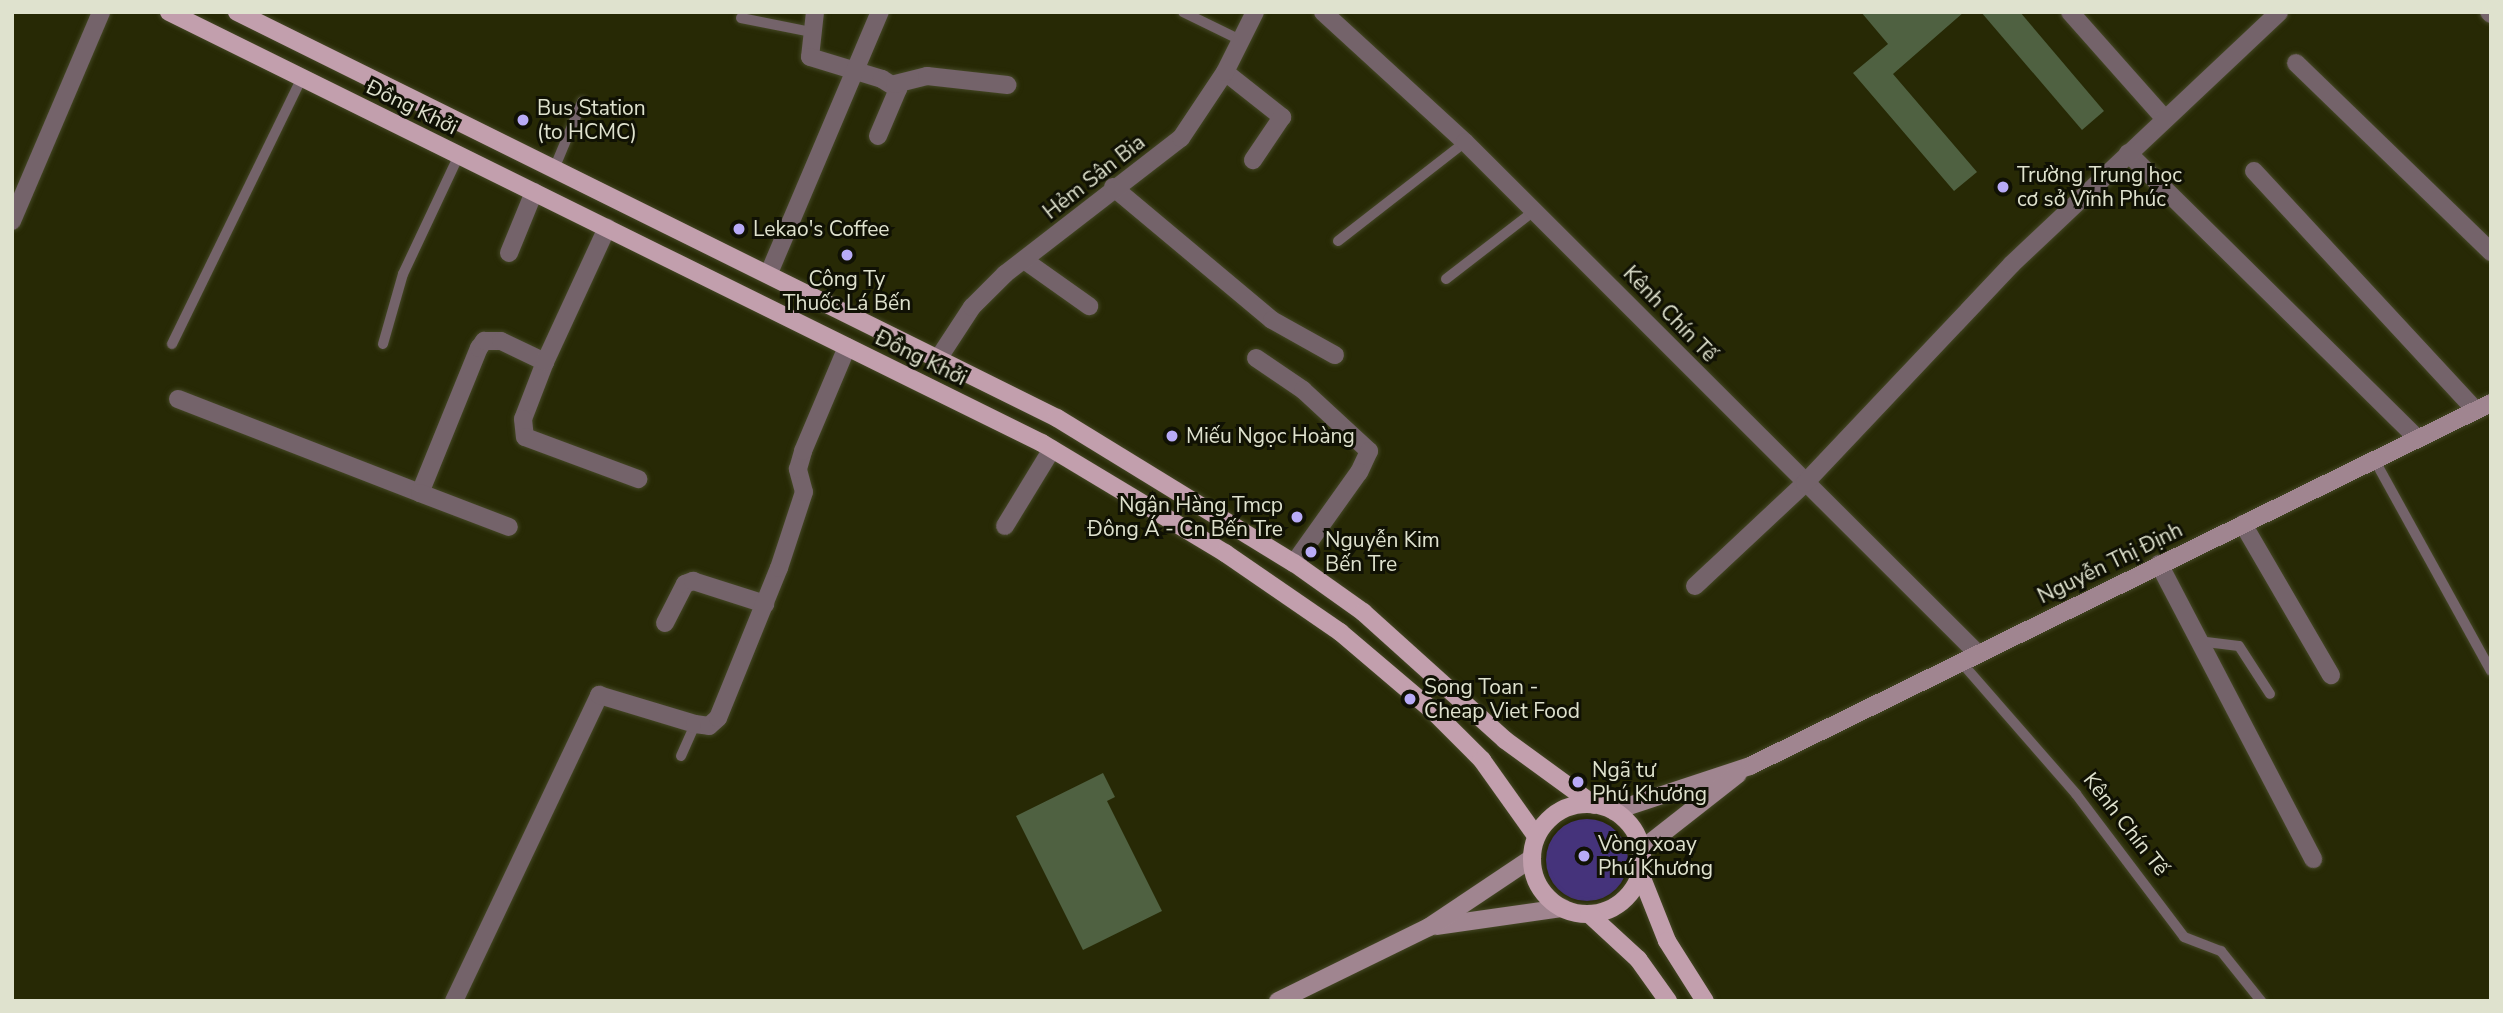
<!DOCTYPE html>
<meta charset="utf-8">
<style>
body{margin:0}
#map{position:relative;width:2503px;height:1013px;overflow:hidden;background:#272905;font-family:"Nunito Sans",sans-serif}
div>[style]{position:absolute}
.green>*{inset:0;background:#45337b}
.round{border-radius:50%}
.building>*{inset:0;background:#4f6141}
.roads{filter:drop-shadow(0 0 2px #444725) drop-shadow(0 0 2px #444725)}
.lane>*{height:10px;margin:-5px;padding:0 5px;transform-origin:5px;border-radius:5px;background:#74636a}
.street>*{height:18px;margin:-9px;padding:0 9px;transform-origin:9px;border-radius:9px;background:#74636a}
.secondary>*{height:18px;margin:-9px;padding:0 9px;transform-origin:9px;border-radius:9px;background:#a08590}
.primary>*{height:18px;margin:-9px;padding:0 9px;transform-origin:9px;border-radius:9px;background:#c29fad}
.primary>.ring{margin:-9px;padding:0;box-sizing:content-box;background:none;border:18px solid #c29fad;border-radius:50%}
.dots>*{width:19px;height:19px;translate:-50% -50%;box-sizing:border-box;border:4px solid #101104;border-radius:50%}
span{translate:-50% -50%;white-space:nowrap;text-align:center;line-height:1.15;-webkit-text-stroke:6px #101104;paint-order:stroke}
.street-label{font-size:21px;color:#dfe2ce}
.poi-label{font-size:21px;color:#dfe2ce}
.left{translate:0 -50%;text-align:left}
.right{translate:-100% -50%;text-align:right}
.frame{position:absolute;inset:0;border:14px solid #dfe2ce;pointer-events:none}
</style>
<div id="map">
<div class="green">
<div class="round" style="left:1546px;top:819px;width:82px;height:82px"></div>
</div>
<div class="building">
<div style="clip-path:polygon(1861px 12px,1964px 12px,1893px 74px,1977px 172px,1954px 191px,1853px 73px,1888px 44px)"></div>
<div style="clip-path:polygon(1981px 12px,2020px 12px,2104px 111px,2082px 130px)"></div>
<div style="clip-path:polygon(1103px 773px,1115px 797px,1107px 801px,1162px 911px,1083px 950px,1016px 816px)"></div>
</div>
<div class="roads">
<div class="lane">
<div style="left:1183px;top:12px;width:61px;rotate:26.1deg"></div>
<div style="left:741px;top:18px;width:71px;rotate:11.3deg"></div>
<div style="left:554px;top:169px;width:73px;rotate:-67.3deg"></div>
<div style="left:1338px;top:241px;width:161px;rotate:-37.9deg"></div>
<div style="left:1446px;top:279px;width:111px;rotate:-37.7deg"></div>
<div style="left:172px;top:344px;width:295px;rotate:-64deg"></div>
<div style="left:383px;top:344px;width:73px;rotate:-74.1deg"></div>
<div style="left:403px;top:274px;width:132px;rotate:-64.8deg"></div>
<div style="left:2374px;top:459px;width:242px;rotate:61.1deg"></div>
<div style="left:2198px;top:641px;width:41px;rotate:7deg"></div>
<div style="left:2239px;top:646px;width:57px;rotate:57.1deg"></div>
<div style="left:1961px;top:662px;width:175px;rotate:48.9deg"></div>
<div style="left:2076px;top:794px;width:179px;rotate:52.9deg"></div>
<div style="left:2184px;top:937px;width:40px;rotate:21deg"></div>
<div style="left:2221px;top:951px;width:64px;rotate:51.3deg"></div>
<div style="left:681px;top:756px;width:35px;rotate:-66deg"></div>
</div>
<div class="street">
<div style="left:815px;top:12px;width:45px;rotate:96.3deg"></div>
<div style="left:810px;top:57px;width:75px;rotate:17deg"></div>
<div style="left:882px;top:79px;width:19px;rotate:32deg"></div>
<div style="left:898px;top:89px;width:51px;rotate:113.1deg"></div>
<div style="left:1323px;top:12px;width:193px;rotate:42.5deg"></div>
<div style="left:1465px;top:142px;width:725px;rotate:44.94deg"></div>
<div style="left:2070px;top:12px;width:143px;rotate:48.4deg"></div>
<div style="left:2489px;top:12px;width:3px;rotate:45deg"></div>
<div style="left:2296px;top:63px;width:272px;rotate:44.1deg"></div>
<div style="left:1225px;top:72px;width:73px;rotate:38.3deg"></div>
<div style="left:1282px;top:117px;width:52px;rotate:124deg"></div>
<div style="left:895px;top:84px;width:33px;rotate:-14deg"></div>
<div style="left:927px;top:76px;width:81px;rotate:6.4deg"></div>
<div style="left:2128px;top:153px;width:406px;rotate:44.6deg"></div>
<div style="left:2254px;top:171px;width:326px;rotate:47.2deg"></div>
<div style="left:1113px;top:187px;width:207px;rotate:39.9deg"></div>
<div style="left:1272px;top:320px;width:72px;rotate:29.1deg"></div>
<div style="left:12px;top:221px;width:227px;rotate:-66.9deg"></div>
<div style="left:509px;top:253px;width:66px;rotate:-67.7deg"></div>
<div style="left:1024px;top:260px;width:80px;rotate:35.3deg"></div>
<div style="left:769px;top:273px;width:284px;rotate:-67deg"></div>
<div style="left:1256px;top:358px;width:57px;rotate:34.2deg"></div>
<div style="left:1303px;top:390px;width:90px;rotate:42.7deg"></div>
<div style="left:1369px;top:451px;width:23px;rotate:115deg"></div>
<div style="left:1359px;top:472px;width:112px;rotate:125.5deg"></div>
<div style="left:938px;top:359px;width:62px;rotate:-56.8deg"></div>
<div style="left:972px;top:307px;width:47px;rotate:-45deg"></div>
<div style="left:1005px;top:274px;width:222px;rotate:-37.7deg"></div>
<div style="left:1181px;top:138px;width:79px;rotate:-56.3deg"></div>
<div style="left:1225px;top:72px;width:67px;rotate:-63.4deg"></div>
<div style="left:545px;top:362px;width:61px;rotate:111.1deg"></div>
<div style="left:523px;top:419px;width:18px;rotate:84deg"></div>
<div style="left:525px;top:437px;width:121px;rotate:20.4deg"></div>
<div style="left:178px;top:399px;width:260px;rotate:21.2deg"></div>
<div style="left:420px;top:493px;width:157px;rotate:-67.9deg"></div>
<div style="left:479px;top:348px;width:9px;rotate:-54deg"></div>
<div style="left:484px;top:341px;width:17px"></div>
<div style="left:501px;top:341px;width:49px;rotate:25.5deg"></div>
<div style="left:545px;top:362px;width:148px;rotate:-65.2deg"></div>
<div style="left:420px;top:493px;width:95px;rotate:20.9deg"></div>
<div style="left:2243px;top:524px;width:175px;rotate:59.8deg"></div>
<div style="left:1005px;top:526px;width:90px;rotate:-58.6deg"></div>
<div style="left:2159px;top:564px;width:333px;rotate:62.4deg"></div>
<div style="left:1695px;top:586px;width:151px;rotate:-43.1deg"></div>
<div style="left:1805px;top:483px;width:301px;rotate:-46.6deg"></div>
<div style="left:2012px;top:264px;width:367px;rotate:-43.3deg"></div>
<div style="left:665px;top:623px;width:44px;rotate:-62.9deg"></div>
<div style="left:685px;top:584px;width:9px;rotate:-21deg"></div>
<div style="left:693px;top:581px;width:76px;rotate:17.7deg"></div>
<div style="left:454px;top:1001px;width:339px;rotate:-64.6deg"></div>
<div style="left:599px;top:695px;width:100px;rotate:16.8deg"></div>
<div style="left:695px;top:724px;width:14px;rotate:8deg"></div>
<div style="left:709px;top:726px;width:12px;rotate:-42deg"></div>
<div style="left:718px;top:718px;width:162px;rotate:-67.9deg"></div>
<div style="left:779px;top:568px;width:80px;rotate:-71.8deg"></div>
<div style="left:804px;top:492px;width:24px;rotate:-105deg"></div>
<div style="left:798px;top:469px;width:19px;rotate:-74deg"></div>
<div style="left:803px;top:451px;width:113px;rotate:-67.1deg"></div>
</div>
<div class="secondary">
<div style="left:1614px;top:811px;width:143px;rotate:-18.3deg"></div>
<div style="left:1750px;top:766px;width:825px;rotate:-26.1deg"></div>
<div style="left:1641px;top:850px;width:123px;rotate:-38.1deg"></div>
<div style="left:1436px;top:926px;width:128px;rotate:-8.1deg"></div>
<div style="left:1278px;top:1001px;width:168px;rotate:-26.1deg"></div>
<div style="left:1429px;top:927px;width:124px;rotate:-33.8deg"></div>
</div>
<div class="primary">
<div style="left:169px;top:12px;width:974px;rotate:26.28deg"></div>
<div style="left:1042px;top:443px;width:214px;rotate:31deg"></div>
<div style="left:1225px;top:553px;width:140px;rotate:34.5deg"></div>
<div style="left:1340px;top:632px;width:121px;rotate:40.3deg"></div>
<div style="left:1432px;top:710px;width:71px;rotate:45deg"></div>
<div style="left:1482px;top:760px;width:93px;rotate:54.6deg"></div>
<div style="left:237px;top:12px;width:915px;rotate:26.34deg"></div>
<div style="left:1057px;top:418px;width:278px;rotate:31.5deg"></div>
<div style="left:1294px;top:563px;width:85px;rotate:35.4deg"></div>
<div style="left:1363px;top:612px;width:191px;rotate:42deg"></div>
<div style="left:1505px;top:740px;width:110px;rotate:36.1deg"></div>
<div class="ring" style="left:1532px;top:804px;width:92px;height:92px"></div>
<div style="left:1640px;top:873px;width:73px;rotate:68.3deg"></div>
<div style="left:1667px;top:941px;width:71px;rotate:57.7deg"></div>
<div style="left:1589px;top:914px;width:67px;rotate:42.6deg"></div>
<div style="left:1638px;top:959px;width:52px;rotate:54.5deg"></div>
</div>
</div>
<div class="dots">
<div style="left:523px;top:120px;background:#b8abf7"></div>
<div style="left:2003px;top:187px;background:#b8abf7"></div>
<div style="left:739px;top:229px;background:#b8abf7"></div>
<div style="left:847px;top:255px;background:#b8abf7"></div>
<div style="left:1172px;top:436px;background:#b8abf7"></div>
<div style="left:1297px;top:517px;background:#b8abf7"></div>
<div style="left:1311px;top:552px;background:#b8abf7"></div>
<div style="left:1410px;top:699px;background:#b8abf7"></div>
<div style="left:1578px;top:782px;background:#b8abf7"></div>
<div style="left:1584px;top:856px;background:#b8abf7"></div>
</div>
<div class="street-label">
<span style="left:412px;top:107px;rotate:26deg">Đồng Khởi</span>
<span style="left:1094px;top:177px;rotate:-38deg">Hẻm Sân Bia</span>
<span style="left:1670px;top:314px;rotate:46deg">Kênh Chín Tế</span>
<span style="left:921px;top:358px;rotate:26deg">Đồng Khởi</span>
<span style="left:2110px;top:563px;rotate:-26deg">Nguyễn Thị Định</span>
<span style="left:2126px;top:824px;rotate:52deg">Kênh Chín Tế</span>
</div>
<div class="poi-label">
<span class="left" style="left:537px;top:120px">Bus Station<br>(to HCMC)</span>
<span class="left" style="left:2017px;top:187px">Trường Trung học<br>cơ sở Vĩnh Phúc</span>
<span class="left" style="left:753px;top:229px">Lekao's Coffee</span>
<span style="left:847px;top:291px">Công Ty<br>Thuốc Lá Bến</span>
<span class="left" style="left:1186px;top:436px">Miếu Ngọc Hoàng</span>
<span class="right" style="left:1283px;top:517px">Ngân Hàng Tmcp<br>Đông Á - Cn Bến Tre</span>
<span class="left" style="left:1325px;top:552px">Nguyễn Kim<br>Bến Tre</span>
<span class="left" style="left:1424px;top:699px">Song Toan -<br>Cheap Viet Food</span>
<span class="left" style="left:1592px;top:782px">Ngã tư<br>Phú Khương</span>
<span class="left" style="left:1598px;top:856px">Vòng xoay<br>Phú Khương</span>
</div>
<div class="frame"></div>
</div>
